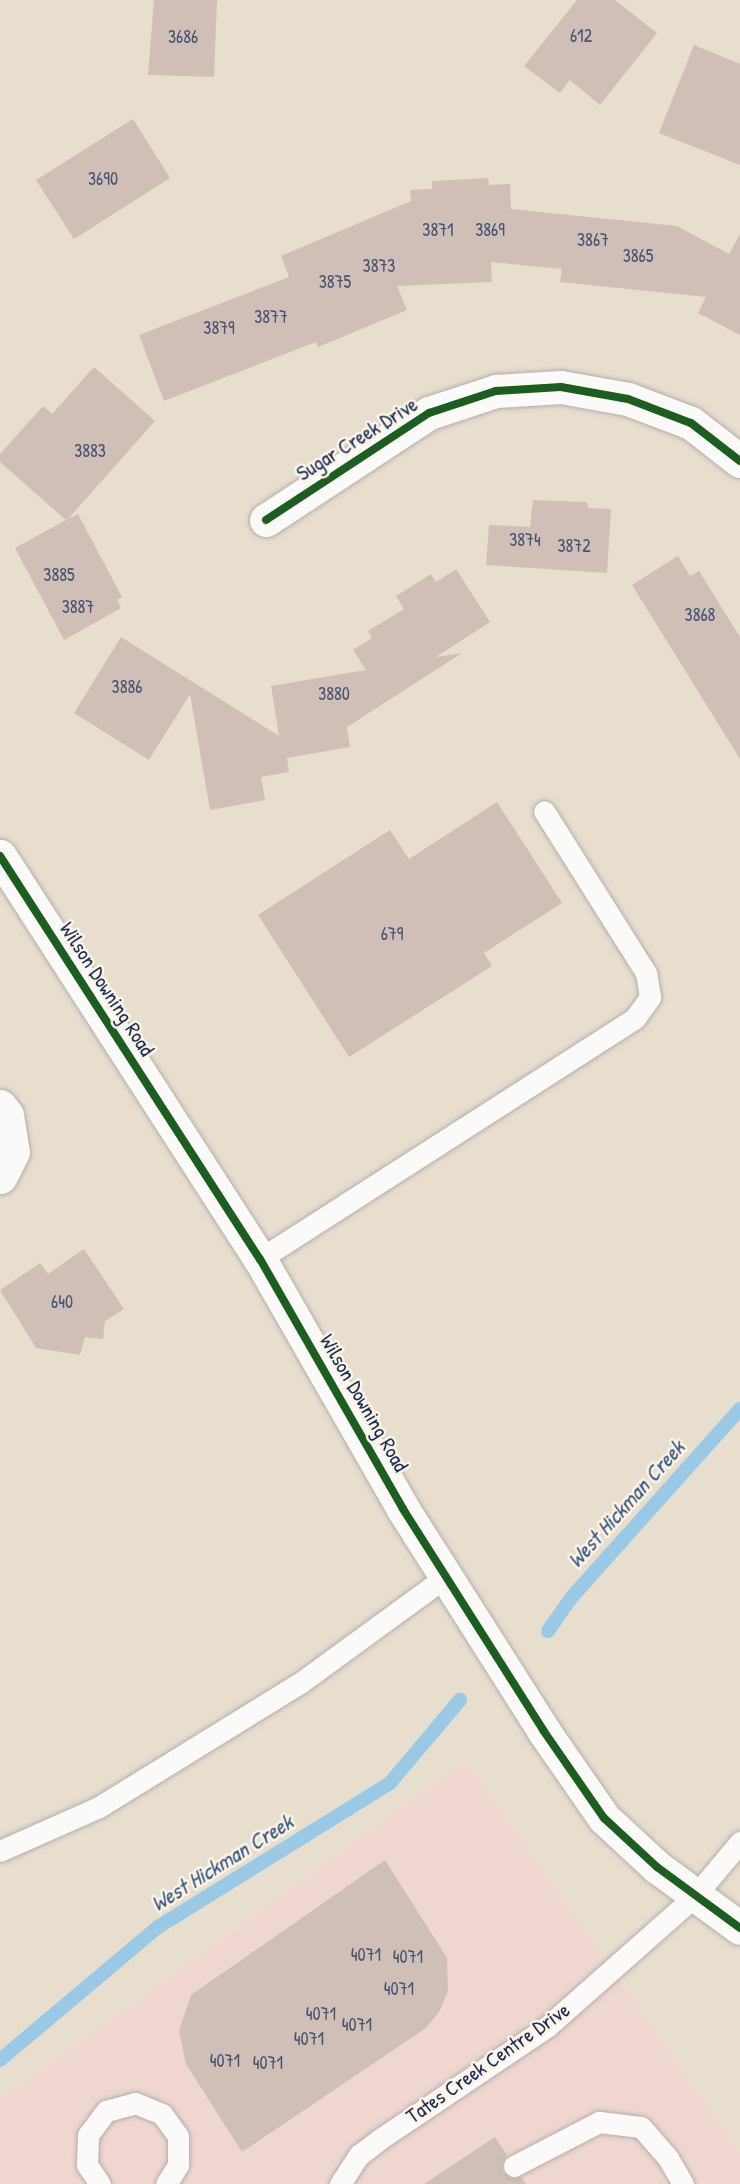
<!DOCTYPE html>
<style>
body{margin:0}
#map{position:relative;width:740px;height:2184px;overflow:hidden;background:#e8dece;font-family:"Patrick Hand",sans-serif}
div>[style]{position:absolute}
.built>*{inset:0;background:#f0d6d1}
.stream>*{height:14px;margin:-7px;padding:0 7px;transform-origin:7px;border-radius:7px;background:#9ac9e6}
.building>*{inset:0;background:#cfbfb6}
.roads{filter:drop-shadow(0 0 2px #b4b0aa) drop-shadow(0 0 2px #b4b0aa)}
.service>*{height:21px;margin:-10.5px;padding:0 10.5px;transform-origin:10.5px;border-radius:10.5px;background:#fcfaf8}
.minor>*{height:33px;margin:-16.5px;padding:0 16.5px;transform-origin:16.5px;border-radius:16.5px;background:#fcfaf8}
.tertiary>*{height:33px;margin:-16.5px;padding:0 16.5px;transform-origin:16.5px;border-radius:16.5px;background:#fcfaf8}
.cycleway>*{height:8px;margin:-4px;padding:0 4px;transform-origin:4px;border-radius:4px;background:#1b5e20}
span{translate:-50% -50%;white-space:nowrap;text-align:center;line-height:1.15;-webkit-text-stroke:5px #fcf5e5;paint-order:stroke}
.number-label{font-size:18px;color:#485374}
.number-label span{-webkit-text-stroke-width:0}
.street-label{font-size:21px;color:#1b2f5e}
.water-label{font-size:22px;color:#325383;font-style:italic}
</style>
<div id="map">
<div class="built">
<div style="clip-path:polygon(466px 1761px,740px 2153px,740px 2184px,0 2184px,0 2101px)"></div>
</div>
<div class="stream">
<div style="left:548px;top:1631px;width:40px;rotate:-55.1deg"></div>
<div style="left:571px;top:1598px;width:254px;rotate:-48.2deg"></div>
<div style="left:0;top:2060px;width:207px;rotate:-40.1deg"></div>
<div style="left:158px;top:1927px;width:273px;rotate:-31.8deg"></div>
<div style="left:390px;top:1783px;width:109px;rotate:-49.9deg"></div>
</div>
<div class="building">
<div style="clip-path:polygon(154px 0,217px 0,214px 77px,148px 75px)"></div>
<div style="clip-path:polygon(577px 0,615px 0,657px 33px,600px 105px,570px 80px,560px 93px,524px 66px)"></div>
<div style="clip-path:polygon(694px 45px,740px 64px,740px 165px,659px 133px)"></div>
<div style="clip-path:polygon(133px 119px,170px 178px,74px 239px,36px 180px)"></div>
<div style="clip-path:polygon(488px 178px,489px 185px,510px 184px,511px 209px,677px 226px,729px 254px,740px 234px,740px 335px,698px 313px,706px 297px,560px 282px,562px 269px,491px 262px,492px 282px,397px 286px,407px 310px,318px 347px,316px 342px,164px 401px,139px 335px,289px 277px,281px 256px,411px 201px,410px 190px,432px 189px,432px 181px)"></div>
<div style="clip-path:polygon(94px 367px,155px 421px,68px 519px,78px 514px,122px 597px,117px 600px,121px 608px,64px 640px,15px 548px,66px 520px,0 462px,0 454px,43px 406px,52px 414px)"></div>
<div style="clip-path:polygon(533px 500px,587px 502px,588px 508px,611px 509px,607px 573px,486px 565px,489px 525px,530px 527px)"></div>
<div style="clip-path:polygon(678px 556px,690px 576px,699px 571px,740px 637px,740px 759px,632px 585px)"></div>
<div style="clip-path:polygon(456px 569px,490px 622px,436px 657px,462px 653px,347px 727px,350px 747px,287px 758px,289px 772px,261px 777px,265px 800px,210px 810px,190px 694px,149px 760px,74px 713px,121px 637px,279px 736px,271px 686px,366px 670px,353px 650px,372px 638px,368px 631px,404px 609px,396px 596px,431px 574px,436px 582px)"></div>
<div style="clip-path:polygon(497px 802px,562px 903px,484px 953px,492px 966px,349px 1057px,258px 915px,390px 830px,409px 859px)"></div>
<div style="clip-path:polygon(84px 1249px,124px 1309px,105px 1321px,103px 1339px,85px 1337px,80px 1355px,36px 1348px,0 1290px,40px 1263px,48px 1274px)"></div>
<div style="clip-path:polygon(385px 1860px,447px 1958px,448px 1991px,439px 2012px,426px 2028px,242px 2152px,186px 2064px,179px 2031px,191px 1995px)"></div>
<div style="clip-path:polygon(495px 2137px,507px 2155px,501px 2165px,503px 2172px,513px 2179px,521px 2177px,526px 2184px,424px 2184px)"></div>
</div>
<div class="roads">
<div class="service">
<div style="left:260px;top:1259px;width:446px;rotate:-32.7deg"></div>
<div style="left:635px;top:1018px;width:26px;rotate:-54deg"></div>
<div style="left:650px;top:997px;width:24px;rotate:-99deg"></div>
<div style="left:646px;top:973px;width:191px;rotate:-122.2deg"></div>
<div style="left:0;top:1851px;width:108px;rotate:-24deg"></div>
<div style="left:99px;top:1807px;width:236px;rotate:-31.7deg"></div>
<div style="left:300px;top:1683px;width:183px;rotate:-36.1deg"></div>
<div style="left:514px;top:2166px;width:96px;rotate:-27.4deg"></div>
<div style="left:599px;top:2122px;width:42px;rotate:6.8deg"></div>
<div style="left:641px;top:2127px;width:41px;rotate:48.9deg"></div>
<div style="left:668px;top:2158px;width:30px;rotate:60deg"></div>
<div style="left:100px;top:2184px;width:23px;rotate:-124deg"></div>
<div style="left:87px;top:2165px;width:30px;rotate:-88deg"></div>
<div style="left:88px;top:2135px;width:30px;rotate:-53deg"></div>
<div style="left:106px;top:2111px;width:30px;rotate:-15deg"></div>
<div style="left:135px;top:2103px;width:29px;rotate:22deg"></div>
<div style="left:162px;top:2114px;width:27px;rotate:54deg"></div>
<div style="left:178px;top:2136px;width:29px;rotate:90deg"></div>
<div style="left:178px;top:2165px;width:22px;rotate:122deg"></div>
<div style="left:340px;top:2184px;width:35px;rotate:-57deg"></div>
<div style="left:359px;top:2155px;width:26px;rotate:-37deg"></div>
<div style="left:380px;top:2139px;width:202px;rotate:-33.9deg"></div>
<div style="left:548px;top:2026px;width:195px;rotate:-41.5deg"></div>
<div style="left:694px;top:1897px;width:72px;rotate:-50.1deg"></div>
</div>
<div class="minor">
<div style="left:266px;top:520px;width:195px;rotate:-33.3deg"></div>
<div style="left:429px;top:413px;width:71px;rotate:-18.2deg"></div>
<div style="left:496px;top:391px;width:65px;rotate:-3.5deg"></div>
<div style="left:561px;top:387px;width:68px;rotate:10.2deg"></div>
<div style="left:628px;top:399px;width:67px;rotate:20.9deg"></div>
<div style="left:691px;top:423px;width:62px;rotate:37.8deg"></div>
<div style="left:0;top:1106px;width:11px;rotate:52deg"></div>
<div style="left:7px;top:1115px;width:37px;rotate:81deg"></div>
<div style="left:13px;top:1152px;width:28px;rotate:117deg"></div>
</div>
<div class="tertiary">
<div style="left:0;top:856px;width:480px;rotate:57.2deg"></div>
<div style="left:260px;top:1259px;width:288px;rotate:60.2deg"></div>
<div style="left:403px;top:1509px;width:262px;rotate:57.6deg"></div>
<div style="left:543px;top:1730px;width:107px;rotate:55.3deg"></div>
<div style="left:604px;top:1818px;width:72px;rotate:42.8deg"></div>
<div style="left:657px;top:1867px;width:103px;rotate:36.3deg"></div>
</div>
</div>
<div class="cycleway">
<div style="left:266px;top:520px;width:195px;rotate:-33.3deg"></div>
<div style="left:429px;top:413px;width:71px;rotate:-18.2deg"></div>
<div style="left:496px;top:391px;width:65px;rotate:-3.5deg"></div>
<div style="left:561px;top:387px;width:68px;rotate:10.2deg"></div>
<div style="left:628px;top:399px;width:67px;rotate:20.9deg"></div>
<div style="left:691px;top:423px;width:62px;rotate:37.8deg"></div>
<div style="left:0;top:856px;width:480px;rotate:57.2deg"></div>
<div style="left:260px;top:1259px;width:288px;rotate:60.2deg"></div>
<div style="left:403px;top:1509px;width:262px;rotate:57.6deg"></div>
<div style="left:543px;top:1730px;width:107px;rotate:55.3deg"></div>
<div style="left:604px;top:1818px;width:72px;rotate:42.8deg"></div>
<div style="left:657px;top:1867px;width:103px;rotate:36.3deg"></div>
</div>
<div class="number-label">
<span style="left:581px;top:36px">612</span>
<span style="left:183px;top:37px">3686</span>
<span style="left:103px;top:179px">3690</span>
<span style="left:438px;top:230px">3871</span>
<span style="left:490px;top:230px">3869</span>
<span style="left:593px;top:240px">3867</span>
<span style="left:638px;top:256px">3865</span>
<span style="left:379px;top:266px">3873</span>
<span style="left:335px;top:282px">3875</span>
<span style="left:271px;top:317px">3877</span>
<span style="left:219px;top:328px">3879</span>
<span style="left:90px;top:451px">3883</span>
<span style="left:525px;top:540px">3874</span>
<span style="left:574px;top:546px">3872</span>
<span style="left:59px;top:575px">3885</span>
<span style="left:78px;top:607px">3887</span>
<span style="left:700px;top:615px">3868</span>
<span style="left:127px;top:687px">3886</span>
<span style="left:334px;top:694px">3880</span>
<span style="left:392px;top:934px">679</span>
<span style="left:62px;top:1302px">640</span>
<span style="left:366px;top:1955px">4071</span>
<span style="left:408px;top:1957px">4071</span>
<span style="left:399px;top:1989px">4071</span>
<span style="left:321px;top:2014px">4071</span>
<span style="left:357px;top:2025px">4071</span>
<span style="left:309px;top:2039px">4071</span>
<span style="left:225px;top:2061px">4071</span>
<span style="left:268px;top:2063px">4071</span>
</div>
<div class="street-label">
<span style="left:357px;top:439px;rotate:-32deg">Sugar Creek Drive</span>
<span style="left:107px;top:989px;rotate:57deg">Wilson Downing Road</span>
<span style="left:364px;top:1403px;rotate:60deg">Wilson Downing Road</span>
<span style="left:488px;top:2063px;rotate:-35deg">Tates Creek Centre Drive</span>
</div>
<div class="water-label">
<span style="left:626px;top:1504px;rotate:-48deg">West Hickman Creek</span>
<span style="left:222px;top:1863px;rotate:-32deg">West Hickman Creek</span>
</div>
</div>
